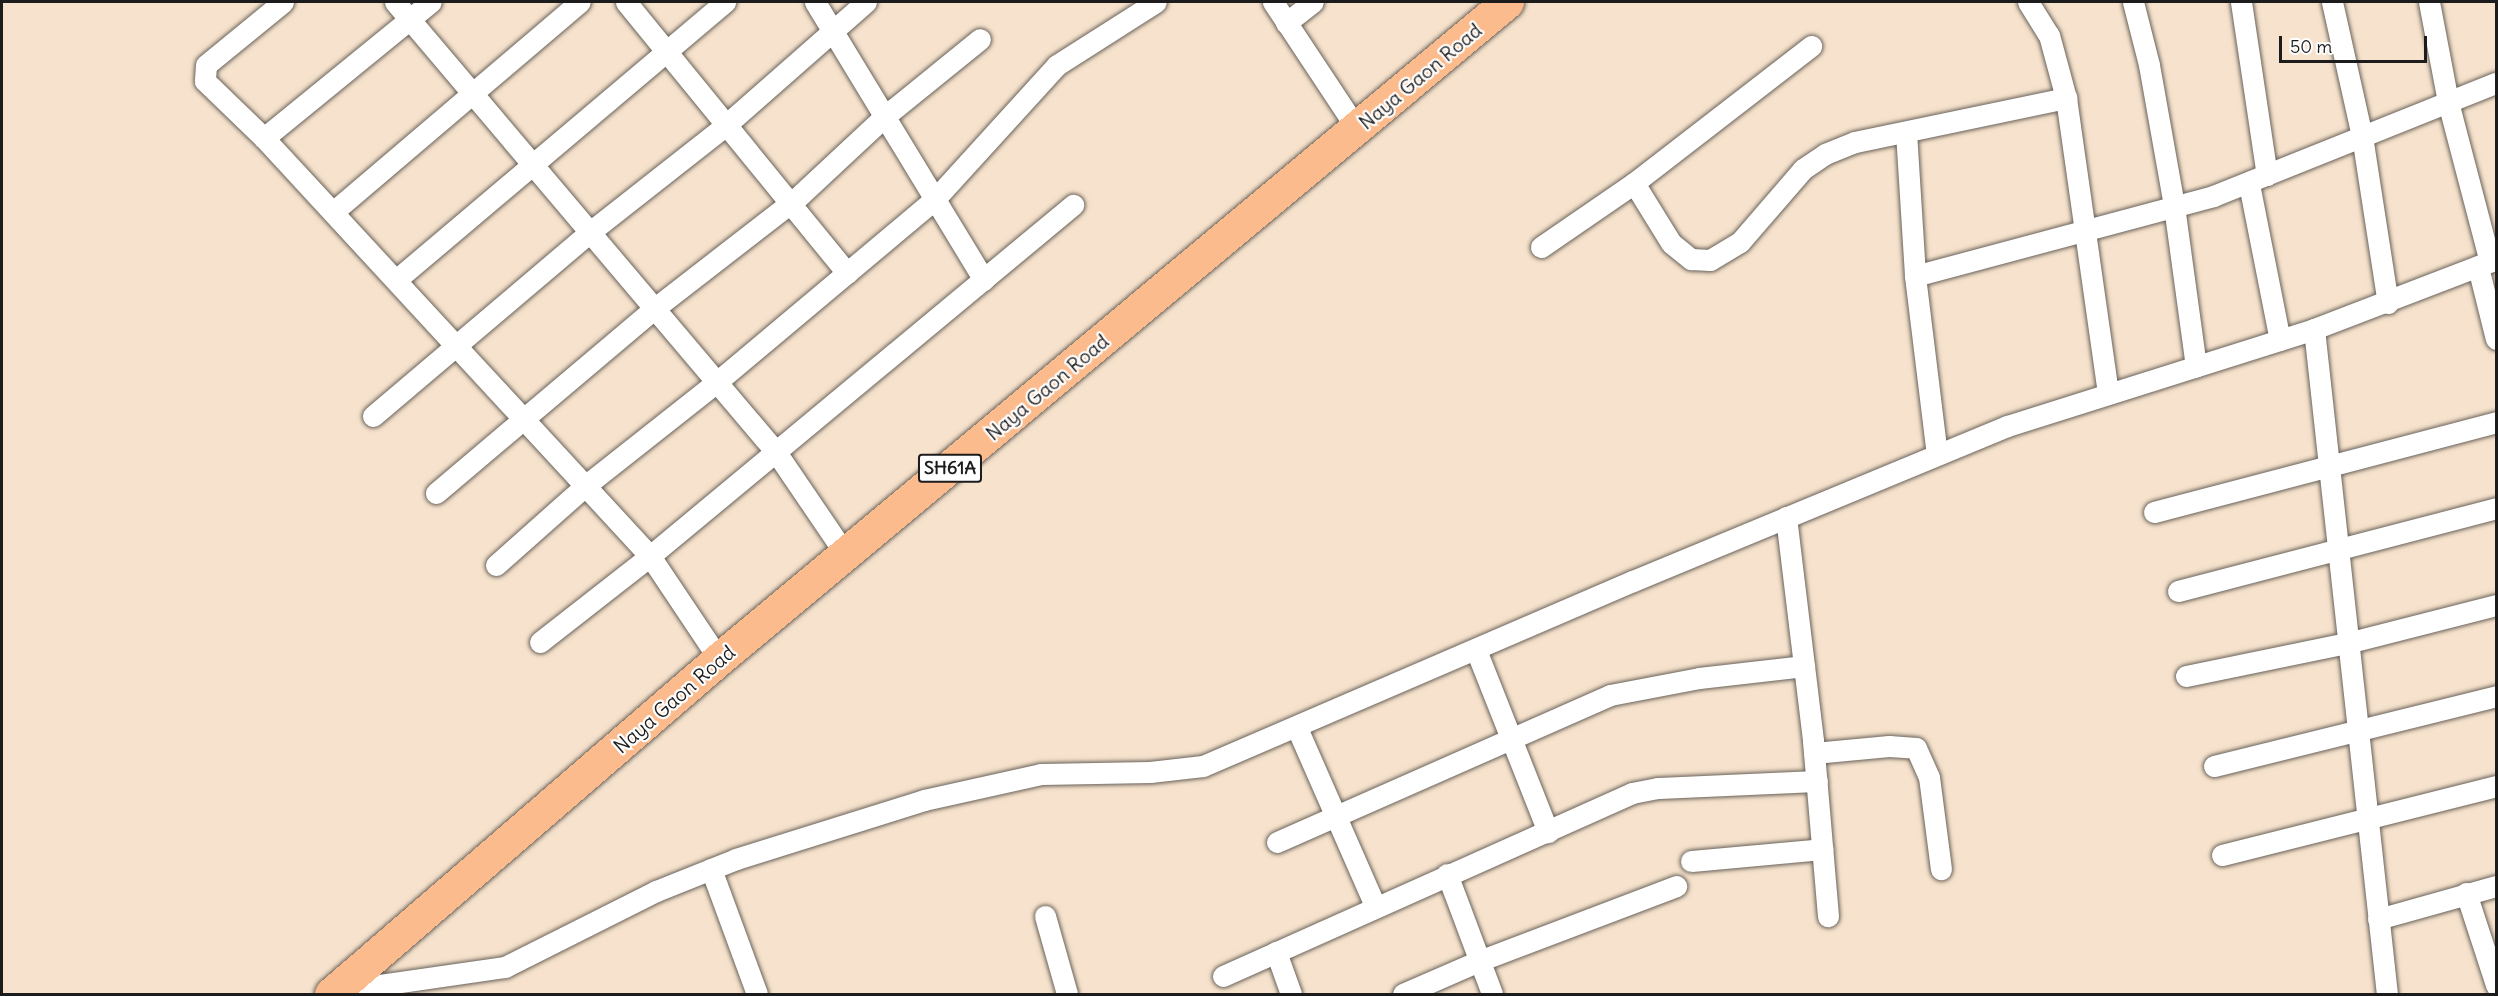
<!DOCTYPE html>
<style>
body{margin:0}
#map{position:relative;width:2498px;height:996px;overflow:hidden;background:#f7e3cd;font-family:Delius,sans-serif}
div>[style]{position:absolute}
.roads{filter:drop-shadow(0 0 2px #69625a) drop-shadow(0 0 2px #69625a)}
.minor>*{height:21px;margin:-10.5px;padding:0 10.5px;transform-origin:10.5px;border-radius:10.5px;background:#fff}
.primary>*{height:33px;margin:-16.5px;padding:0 16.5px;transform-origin:16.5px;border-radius:16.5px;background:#fbbb8c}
span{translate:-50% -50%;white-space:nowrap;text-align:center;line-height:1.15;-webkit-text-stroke:4.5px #fff;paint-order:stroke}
.shield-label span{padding:2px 4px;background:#fff;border:2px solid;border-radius:4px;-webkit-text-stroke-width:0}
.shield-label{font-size:18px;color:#1c1c1c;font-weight:700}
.street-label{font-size:20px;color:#1c1c1c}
.frame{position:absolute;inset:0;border:3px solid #1c1c1c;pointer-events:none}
.scale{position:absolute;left:2279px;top:36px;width:148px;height:27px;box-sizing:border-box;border:3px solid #1c1c1c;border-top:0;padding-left:8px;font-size:18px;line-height:21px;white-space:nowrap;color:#1c1c1c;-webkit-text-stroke:4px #fff;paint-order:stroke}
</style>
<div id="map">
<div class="roads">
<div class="minor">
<div style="left:283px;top:2px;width:99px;rotate:140.7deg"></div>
<div style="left:206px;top:65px;width:16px;rotate:94deg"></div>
<div style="left:205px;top:81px;width:82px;rotate:44deg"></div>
<div style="left:264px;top:138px;width:569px;rotate:47.28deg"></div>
<div style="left:650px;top:556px;width:124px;rotate:56.2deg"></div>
<div style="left:395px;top:2px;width:590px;rotate:49.75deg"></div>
<div style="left:776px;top:452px;width:125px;rotate:55.8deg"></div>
<div style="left:626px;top:2px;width:350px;rotate:50.8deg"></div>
<div style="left:815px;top:2px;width:325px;rotate:58.7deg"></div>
<div style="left:1273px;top:2px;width:152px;rotate:56.5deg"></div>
<div style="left:2028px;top:2px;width:39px;rotate:58deg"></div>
<div style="left:2049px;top:35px;width:65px;rotate:74.9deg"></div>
<div style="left:2066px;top:98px;width:298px;rotate:81.9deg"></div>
<div style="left:2133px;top:2px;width:65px;rotate:75.7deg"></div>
<div style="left:2149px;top:65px;width:143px;rotate:79.9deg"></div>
<div style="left:2174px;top:206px;width:162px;rotate:82.2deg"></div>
<div style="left:2241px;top:2px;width:175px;rotate:81.5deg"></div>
<div style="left:2332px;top:2px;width:137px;rotate:77.4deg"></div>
<div style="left:2362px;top:136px;width:169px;rotate:81.2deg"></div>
<div style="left:2429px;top:2px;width:102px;rotate:79.2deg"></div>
<div style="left:2448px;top:102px;width:165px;rotate:75.3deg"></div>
<div style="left:1286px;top:23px;width:34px;rotate:-38deg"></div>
<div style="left:1906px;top:132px;width:144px;rotate:86.4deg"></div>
<div style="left:1915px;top:276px;width:180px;rotate:83deg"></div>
<div style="left:264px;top:138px;width:215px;rotate:-39.2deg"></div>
<div style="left:1634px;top:183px;width:70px;rotate:58.3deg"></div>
<div style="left:1671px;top:243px;width:26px;rotate:39deg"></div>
<div style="left:1691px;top:259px;width:19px;rotate:3deg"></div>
<div style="left:1710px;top:260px;width:35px;rotate:-31deg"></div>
<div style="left:1740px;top:242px;width:96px;rotate:-49.2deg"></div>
<div style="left:1803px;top:169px;width:27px;rotate:-34deg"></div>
<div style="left:1825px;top:154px;width:32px;rotate:-22deg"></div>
<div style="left:1855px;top:142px;width:216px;rotate:-11.8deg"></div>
<div style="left:2249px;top:184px;width:159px;rotate:78.8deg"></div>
<div style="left:333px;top:212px;width:324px;rotate:-40.4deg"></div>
<div style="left:1541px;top:247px;width:113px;rotate:-34.5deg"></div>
<div style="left:1634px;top:183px;width:224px;rotate:-37.7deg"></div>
<div style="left:2478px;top:267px;width:74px;rotate:76deg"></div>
<div style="left:1915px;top:276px;width:309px;rotate:-15deg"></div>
<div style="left:2213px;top:196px;width:305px;rotate:-21.8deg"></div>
<div style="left:396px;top:280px;width:431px;rotate:-40.2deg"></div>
<div style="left:2314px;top:329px;width:669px;rotate:83.74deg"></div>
<div style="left:373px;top:416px;width:285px;rotate:-40.3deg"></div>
<div style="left:590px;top:232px;width:174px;rotate:-38.2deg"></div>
<div style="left:727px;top:124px;width:185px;rotate:-41.3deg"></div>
<div style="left:436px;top:493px;width:287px;rotate:-40.2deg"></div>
<div style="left:655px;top:308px;width:180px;rotate:-37.8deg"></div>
<div style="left:797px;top:198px;width:120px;rotate:-43deg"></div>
<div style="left:885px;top:116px;width:122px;rotate:-39deg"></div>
<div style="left:2154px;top:512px;width:354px;rotate:-14.7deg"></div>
<div style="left:1786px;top:517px;width:226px;rotate:83.1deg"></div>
<div style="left:1813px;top:741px;width:176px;rotate:85.1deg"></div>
<div style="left:496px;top:565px;width:119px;rotate:-41.6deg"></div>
<div style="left:585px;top:486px;width:169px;rotate:-38.3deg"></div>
<div style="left:718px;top:381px;width:283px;rotate:-40deg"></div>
<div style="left:935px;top:199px;width:181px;rotate:-47.7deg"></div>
<div style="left:1057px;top:65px;width:117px;rotate:-32.5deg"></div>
<div style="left:2178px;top:591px;width:329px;rotate:-14.6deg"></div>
<div style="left:540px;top:642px;width:140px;rotate:-38deg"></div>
<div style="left:650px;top:556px;width:550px;rotate:-39.69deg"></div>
<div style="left:1476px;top:650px;width:196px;rotate:68.4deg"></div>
<div style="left:2186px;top:676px;width:164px;rotate:-11.6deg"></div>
<div style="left:2347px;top:643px;width:154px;rotate:-14.3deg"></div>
<div style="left:1297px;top:728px;width:194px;rotate:66.3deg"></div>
<div style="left:1814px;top:753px;width:75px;rotate:-5.3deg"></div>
<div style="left:1889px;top:746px;width:27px;rotate:4deg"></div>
<div style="left:1916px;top:748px;width:32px;rotate:66deg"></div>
<div style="left:1929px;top:777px;width:93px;rotate:82.6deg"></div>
<div style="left:2214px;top:766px;width:291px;rotate:-13.9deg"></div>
<div style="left:1277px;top:842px;width:364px;rotate:-23.8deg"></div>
<div style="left:1610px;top:695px;width:91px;rotate:-10.8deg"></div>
<div style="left:1699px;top:678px;width:106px;rotate:-6.5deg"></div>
<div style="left:2222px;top:855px;width:283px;rotate:-14.1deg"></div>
<div style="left:1691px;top:861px;width:132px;rotate:-5.2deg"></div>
<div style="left:711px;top:869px;width:133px;rotate:69.8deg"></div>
<div style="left:1447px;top:874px;width:128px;rotate:69.4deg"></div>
<div style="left:2466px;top:893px;width:97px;rotate:71.9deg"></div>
<div style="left:1045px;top:916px;width:81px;rotate:74.2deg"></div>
<div style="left:2378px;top:919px;width:123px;rotate:-15.6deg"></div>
<div style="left:1276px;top:952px;width:45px;rotate:70.3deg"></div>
<div style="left:1223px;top:976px;width:448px;rotate:-24.1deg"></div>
<div style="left:1632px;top:793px;width:26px;rotate:-11deg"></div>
<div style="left:1658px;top:788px;width:159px;rotate:-2.5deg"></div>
<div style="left:338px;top:991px;width:169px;rotate:-8.2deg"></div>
<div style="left:505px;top:967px;width:169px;rotate:-26.7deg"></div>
<div style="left:656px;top:891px;width:86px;rotate:-21.8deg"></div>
<div style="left:736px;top:859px;width:197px;rotate:-17.4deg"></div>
<div style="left:924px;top:800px;width:120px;rotate:-12.5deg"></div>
<div style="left:1041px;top:774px;width:109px;rotate:-1.1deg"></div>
<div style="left:1150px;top:772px;width:53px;rotate:-6.5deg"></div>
<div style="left:1203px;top:766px;width:468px;rotate:-23.3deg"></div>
<div style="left:1633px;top:581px;width:405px;rotate:-22.5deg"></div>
<div style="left:2007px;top:426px;width:322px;rotate:-17.5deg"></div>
<div style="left:2314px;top:329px;width:195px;rotate:-21deg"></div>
<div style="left:1403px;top:994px;width:83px;rotate:-23.5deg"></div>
<div style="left:1479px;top:961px;width:211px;rotate:-20.8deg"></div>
</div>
<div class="primary">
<div style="left:331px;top:994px;width:513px;rotate:-40.81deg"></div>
<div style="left:719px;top:659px;width:1026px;rotate:-39.82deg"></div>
</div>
</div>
<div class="shield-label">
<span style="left:950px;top:468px">SH61A</span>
</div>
<div class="street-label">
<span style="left:1420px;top:76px;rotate:-40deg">Naya Gaon Road</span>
<span style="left:1047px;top:387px;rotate:-40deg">Naya Gaon Road</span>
<span style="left:674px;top:699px;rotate:-41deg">Naya Gaon Road</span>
</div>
<div class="frame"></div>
<div class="scale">50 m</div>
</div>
